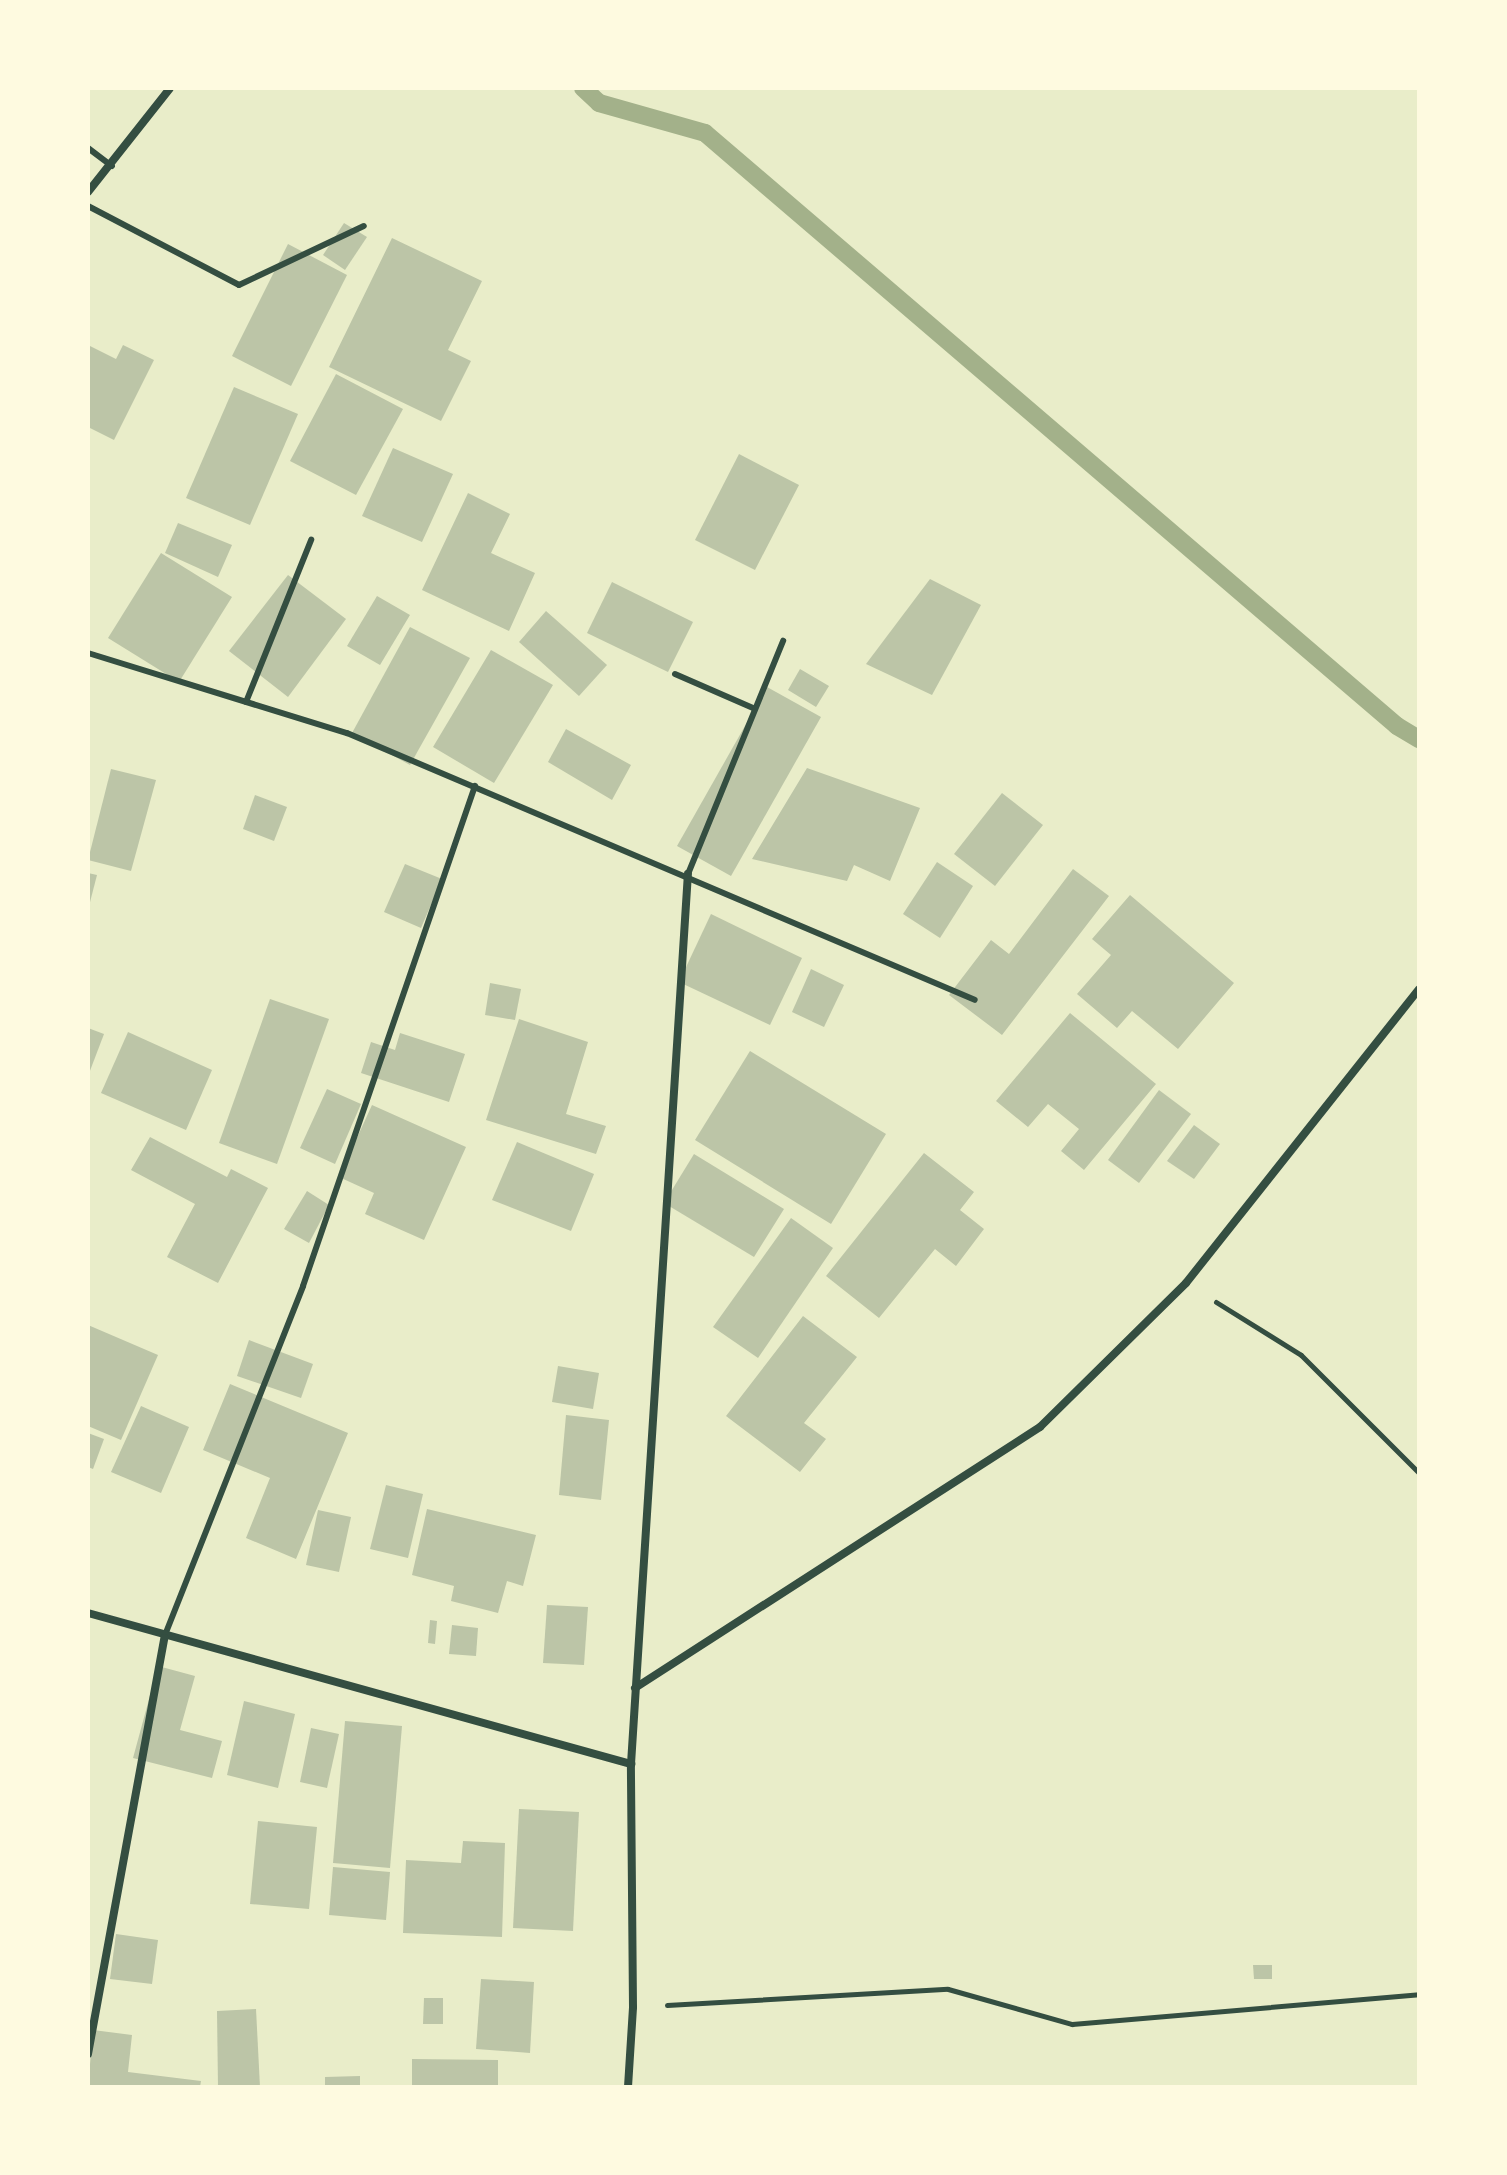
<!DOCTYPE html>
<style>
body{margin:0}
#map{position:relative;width:1507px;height:2175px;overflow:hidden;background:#e9edc9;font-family:Roboto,sans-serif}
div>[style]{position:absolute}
.stream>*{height:18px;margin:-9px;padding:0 9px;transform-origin:9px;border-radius:9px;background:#a3b18a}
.building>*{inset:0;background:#bcc5a7}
.path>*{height:5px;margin:-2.5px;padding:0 2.5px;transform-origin:2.5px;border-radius:2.5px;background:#344e41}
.service>*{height:6px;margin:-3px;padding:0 3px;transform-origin:3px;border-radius:3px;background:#344e41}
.minor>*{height:8px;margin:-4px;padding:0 4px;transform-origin:4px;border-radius:4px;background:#344e41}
span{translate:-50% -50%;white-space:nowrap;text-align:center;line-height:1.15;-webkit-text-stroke:6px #fefae0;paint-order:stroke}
.frame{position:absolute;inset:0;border:90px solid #fefae0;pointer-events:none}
</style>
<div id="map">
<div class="stream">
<div style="left:583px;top:88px;width:22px;rotate:43deg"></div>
<div style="left:599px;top:103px;width:110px;rotate:15.8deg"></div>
<div style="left:705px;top:133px;width:911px;rotate:40.59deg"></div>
<div style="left:1397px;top:726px;width:26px;rotate:31deg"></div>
</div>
<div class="building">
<div style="clip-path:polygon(344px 223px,367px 237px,345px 270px,323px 255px)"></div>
<div style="clip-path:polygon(392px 238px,482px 281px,448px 350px,471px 361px,441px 421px,329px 367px)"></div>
<div style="clip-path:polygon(288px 244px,347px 275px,291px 386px,232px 356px)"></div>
<div style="clip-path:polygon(88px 345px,116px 359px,123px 345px,154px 360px,114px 440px,88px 427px)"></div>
<div style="clip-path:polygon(336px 374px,403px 409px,356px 495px,290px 461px)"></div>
<div style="clip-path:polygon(234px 387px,298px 414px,250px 525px,186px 498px)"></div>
<div style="clip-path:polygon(393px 448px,453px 474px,422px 542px,362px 516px)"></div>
<div style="clip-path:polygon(739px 454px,799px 485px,755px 570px,695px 540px)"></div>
<div style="clip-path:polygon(468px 493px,510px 514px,491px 553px,535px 573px,509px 631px,422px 590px)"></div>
<div style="clip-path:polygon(178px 523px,232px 545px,218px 577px,165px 553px)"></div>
<div style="clip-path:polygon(161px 553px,232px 597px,179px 682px,108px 638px)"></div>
<div style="clip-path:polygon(288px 575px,346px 619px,288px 697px,229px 651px)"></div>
<div style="clip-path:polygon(930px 579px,981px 605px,932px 695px,866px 664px)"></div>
<div style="clip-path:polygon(612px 582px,693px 622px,668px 672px,587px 633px)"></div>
<div style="clip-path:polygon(377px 596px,410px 615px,380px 665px,347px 646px)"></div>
<div style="clip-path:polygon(546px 611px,607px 665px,579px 696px,519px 642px)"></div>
<div style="clip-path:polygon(410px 627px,470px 658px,410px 765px,352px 733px)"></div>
<div style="clip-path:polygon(491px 650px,553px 685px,494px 783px,433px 747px)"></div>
<div style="clip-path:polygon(800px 669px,829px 686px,816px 707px,788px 690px)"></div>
<div style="clip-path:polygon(767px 687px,821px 717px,731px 876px,677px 846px)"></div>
<div style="clip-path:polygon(566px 729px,631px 765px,612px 800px,548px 762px)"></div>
<div style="clip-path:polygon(807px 768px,920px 808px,890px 881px,854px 865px,847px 881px,752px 859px)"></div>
<div style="clip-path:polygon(111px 769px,156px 780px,131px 871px,88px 860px)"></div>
<div style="clip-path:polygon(1002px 793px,1043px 825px,995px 886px,954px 854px)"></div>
<div style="clip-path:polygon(255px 795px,287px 807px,274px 841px,243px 829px)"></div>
<div style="clip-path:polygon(937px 862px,973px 886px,940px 938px,903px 914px)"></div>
<div style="clip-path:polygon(405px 864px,442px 879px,421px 928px,384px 912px)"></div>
<div style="clip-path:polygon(1073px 869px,1109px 896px,1002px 1035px,949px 995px,991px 940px,1009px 954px)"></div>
<div style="clip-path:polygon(88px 873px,97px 875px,89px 906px,88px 906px)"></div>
<div style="clip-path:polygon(1130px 895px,1234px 983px,1178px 1049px,1132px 1011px,1117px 1028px,1077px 994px,1111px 955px,1092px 939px)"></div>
<div style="clip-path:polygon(711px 914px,802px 958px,770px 1025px,679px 982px)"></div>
<div style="clip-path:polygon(811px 969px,844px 985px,824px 1027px,792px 1012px)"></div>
<div style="clip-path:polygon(490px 983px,521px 989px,515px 1020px,485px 1015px)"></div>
<div style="clip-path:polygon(270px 999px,329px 1019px,277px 1164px,219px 1143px)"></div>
<div style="clip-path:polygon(1070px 1013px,1156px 1084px,1084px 1170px,1061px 1151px,1079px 1129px,1048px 1104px,1028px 1127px,996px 1101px)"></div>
<div style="clip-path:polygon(519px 1019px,588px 1042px,566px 1114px,606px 1126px,596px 1154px,486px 1120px)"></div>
<div style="clip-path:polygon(88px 1028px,104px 1034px,88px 1076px)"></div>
<div style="clip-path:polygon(128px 1032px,212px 1070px,186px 1130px,101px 1093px)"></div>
<div style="clip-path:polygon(400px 1033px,465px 1054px,449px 1102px,361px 1073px,371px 1042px,395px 1050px)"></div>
<div style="clip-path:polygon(750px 1051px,886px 1134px,831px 1224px,695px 1140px)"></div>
<div style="clip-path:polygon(327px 1089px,361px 1104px,335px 1164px,300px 1148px)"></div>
<div style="clip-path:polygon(1159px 1090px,1191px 1114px,1139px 1183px,1108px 1160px)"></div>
<div style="clip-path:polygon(372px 1105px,466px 1147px,424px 1240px,365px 1214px,374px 1193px,339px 1177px)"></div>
<div style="clip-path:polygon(1194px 1125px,1220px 1144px,1194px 1179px,1167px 1161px)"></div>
<div style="clip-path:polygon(150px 1137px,227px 1177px,231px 1169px,268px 1188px,218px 1283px,167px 1257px,195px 1204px,131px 1170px)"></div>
<div style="clip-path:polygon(517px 1142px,594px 1174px,571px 1231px,492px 1200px)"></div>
<div style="clip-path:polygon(924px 1153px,974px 1192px,960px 1210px,984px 1229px,956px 1266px,935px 1249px,879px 1318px,826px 1276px)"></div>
<div style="clip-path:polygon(694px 1154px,784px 1209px,754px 1257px,664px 1203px)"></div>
<div style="clip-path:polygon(307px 1191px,329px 1205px,309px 1243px,284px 1229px)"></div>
<div style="clip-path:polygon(791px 1218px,833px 1248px,758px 1358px,713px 1327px)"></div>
<div style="clip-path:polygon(803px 1316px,857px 1357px,804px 1423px,826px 1439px,800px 1472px,726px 1416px)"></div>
<div style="clip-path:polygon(88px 1325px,158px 1355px,121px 1440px,88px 1426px)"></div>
<div style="clip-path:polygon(249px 1340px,313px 1364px,301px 1398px,237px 1376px)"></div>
<div style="clip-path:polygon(558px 1366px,599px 1373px,593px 1409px,552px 1402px)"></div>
<div style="clip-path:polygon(230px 1384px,348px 1433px,296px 1559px,246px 1538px,270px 1478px,203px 1450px)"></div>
<div style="clip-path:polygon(141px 1406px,189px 1427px,161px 1493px,111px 1472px)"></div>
<div style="clip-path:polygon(566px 1415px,609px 1420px,601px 1500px,559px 1495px)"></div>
<div style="clip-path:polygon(88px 1433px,104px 1439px,93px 1469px,88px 1467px)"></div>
<div style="clip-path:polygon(386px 1485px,423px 1494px,408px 1558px,370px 1549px)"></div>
<div style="clip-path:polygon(427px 1509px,536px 1535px,523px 1586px,507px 1581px,498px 1613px,451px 1601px,454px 1586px,412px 1575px)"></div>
<div style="clip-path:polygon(318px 1510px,351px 1517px,339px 1572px,306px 1565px)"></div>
<div style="clip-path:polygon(547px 1605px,588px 1607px,584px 1665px,543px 1663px)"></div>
<div style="clip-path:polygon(430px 1620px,437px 1621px,435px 1644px,428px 1643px)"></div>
<div style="clip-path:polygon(452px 1625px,478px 1628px,476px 1656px,449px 1654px)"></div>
<div style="clip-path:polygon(158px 1666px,195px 1676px,180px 1730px,222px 1741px,212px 1778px,133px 1758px)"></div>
<div style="clip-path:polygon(244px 1701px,295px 1714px,278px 1788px,227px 1775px)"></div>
<div style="clip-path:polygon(345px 1721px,402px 1726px,390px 1868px,333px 1863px)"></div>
<div style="clip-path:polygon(311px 1728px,339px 1734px,327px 1788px,300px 1782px)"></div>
<div style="clip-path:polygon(519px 1809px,579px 1812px,573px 1931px,513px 1928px)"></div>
<div style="clip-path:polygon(258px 1821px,317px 1827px,309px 1909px,250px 1904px)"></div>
<div style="clip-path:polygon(463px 1841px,505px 1843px,502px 1937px,403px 1933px,406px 1860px,461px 1863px)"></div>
<div style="clip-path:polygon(333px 1867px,390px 1872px,386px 1920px,329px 1915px)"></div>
<div style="clip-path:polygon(116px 1934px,158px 1940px,152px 1984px,110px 1979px)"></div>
<div style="clip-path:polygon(1253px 1965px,1272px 1965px,1272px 1979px,1254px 1979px)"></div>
<div style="clip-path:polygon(481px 1979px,534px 1982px,530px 2053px,476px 2049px)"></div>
<div style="clip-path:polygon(424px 1998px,443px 1998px,443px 2024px,423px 2024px)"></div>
<div style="clip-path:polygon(256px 2009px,260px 2087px,218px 2087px,217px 2011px)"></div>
<div style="clip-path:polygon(93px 2030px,132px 2035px,128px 2072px,201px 2081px,200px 2087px,88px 2087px)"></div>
<div style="clip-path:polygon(412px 2059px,498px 2060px,498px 2087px,412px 2087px)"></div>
<div style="clip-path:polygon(360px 2076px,360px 2087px,325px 2087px,325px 2077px)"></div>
</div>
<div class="path">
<div style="left:1216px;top:1302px;width:100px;rotate:31.9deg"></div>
<div style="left:1301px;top:1355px;width:167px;rotate:45deg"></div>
<div style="left:667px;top:2005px;width:281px;rotate:-3.3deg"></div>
<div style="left:948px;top:1989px;width:129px;rotate:15.8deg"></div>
<div style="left:1072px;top:2024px;width:348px;rotate:-4.9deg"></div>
</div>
<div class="service">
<div style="left:88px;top:148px;width:30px;rotate:37deg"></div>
<div style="left:88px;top:206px;width:170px;rotate:27.6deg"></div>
<div style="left:239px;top:285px;width:138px;rotate:-25.3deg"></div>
<div style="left:88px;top:653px;width:271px;rotate:17.2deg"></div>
<div style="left:347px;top:733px;width:682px;rotate:23.03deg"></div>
<div style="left:675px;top:674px;width:87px;rotate:23.6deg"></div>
<div style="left:246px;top:702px;width:175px;rotate:-68.1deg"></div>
<div style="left:688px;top:874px;width:252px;rotate:-67.8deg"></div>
<div style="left:165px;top:1635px;width:375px;rotate:-68.4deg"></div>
<div style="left:303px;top:1286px;width:529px;rotate:-71.02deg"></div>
</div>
<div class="minor">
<div style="left:88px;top:192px;width:132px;rotate:-51.7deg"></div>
<div style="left:88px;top:1613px;width:564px;rotate:15.54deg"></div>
<div style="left:635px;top:1688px;width:482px;rotate:-32.8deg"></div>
<div style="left:1040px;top:1427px;width:205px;rotate:-44.6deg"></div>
<div style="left:1186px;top:1283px;width:375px;rotate:-51.6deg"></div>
<div style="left:88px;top:2054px;width:423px;rotate:-79.6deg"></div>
<div style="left:628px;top:2087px;width:80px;rotate:-86.4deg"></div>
<div style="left:633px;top:2007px;width:243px;rotate:-90.5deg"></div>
<div style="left:631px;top:1764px;width:892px;rotate:-86.34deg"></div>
</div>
<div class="frame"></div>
</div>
